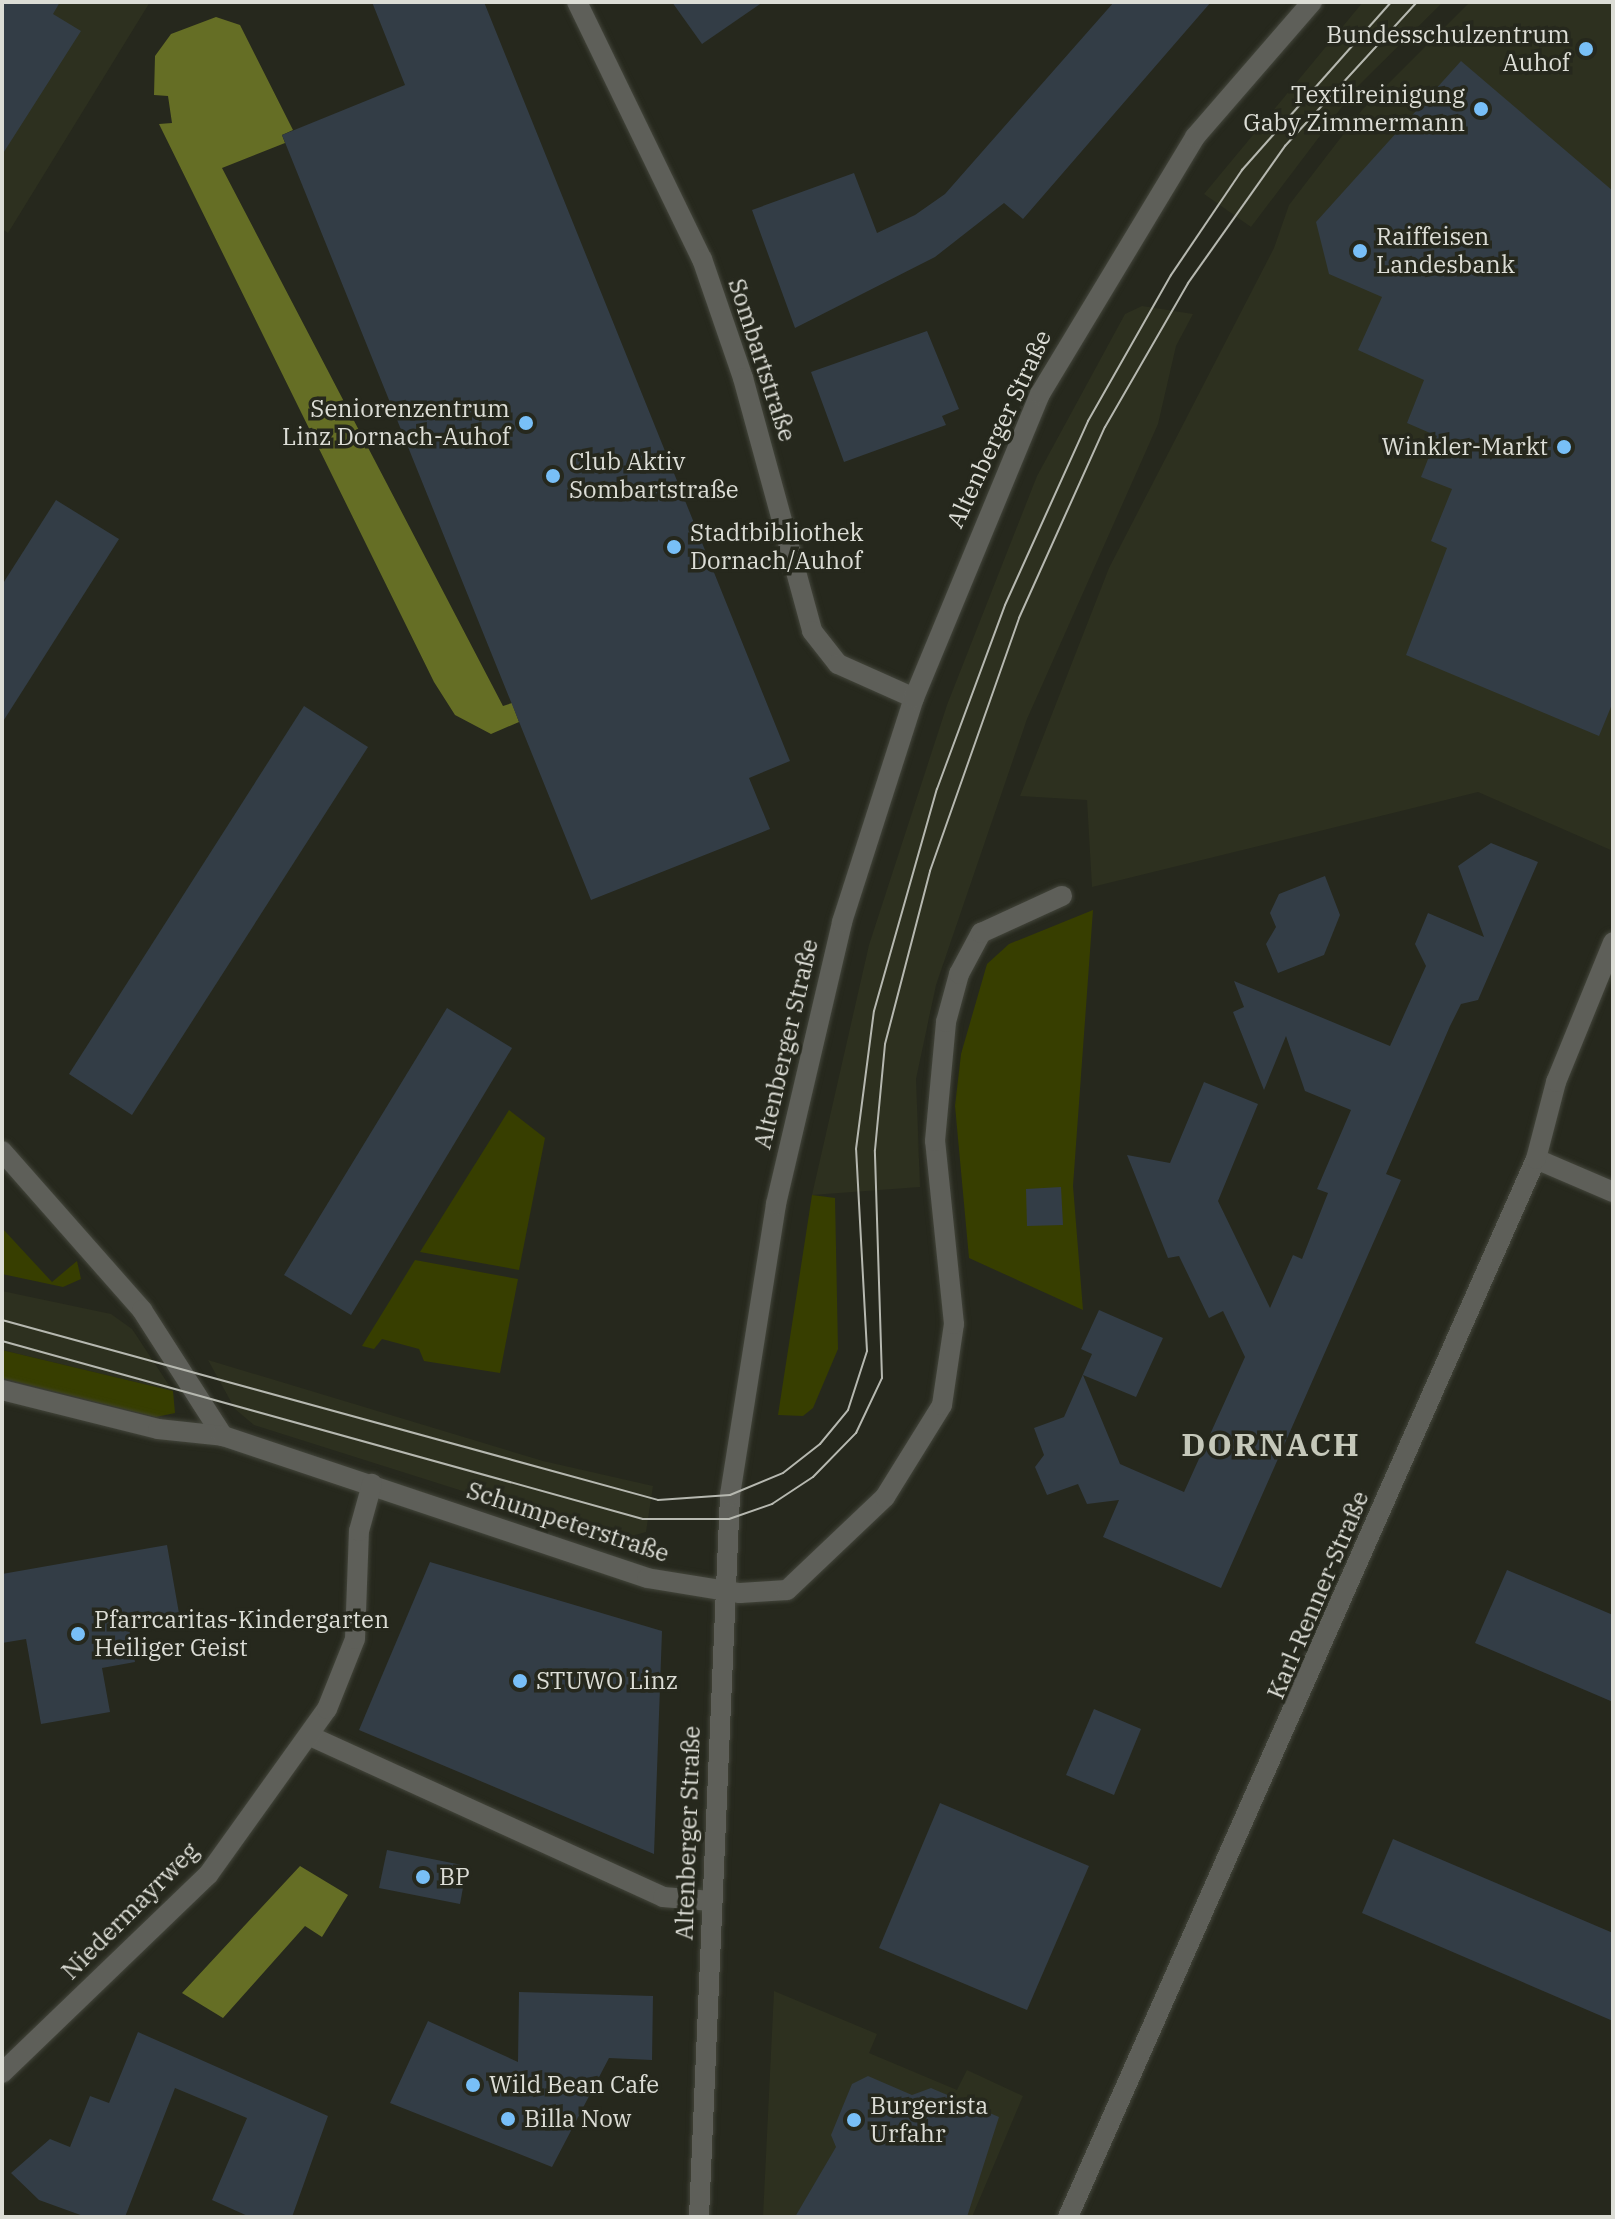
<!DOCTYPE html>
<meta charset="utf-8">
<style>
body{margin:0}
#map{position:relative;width:1615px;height:2219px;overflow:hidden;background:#26281d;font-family:"IBM Plex Serif",serif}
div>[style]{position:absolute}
.built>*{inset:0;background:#2d301f}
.green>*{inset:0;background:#373e00}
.water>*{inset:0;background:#656e25}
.building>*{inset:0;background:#333d46}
.roads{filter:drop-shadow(0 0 2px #43453b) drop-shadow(0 0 2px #43453b)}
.minor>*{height:20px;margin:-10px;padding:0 10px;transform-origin:10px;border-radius:10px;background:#5e5f59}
.tram>*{height:2px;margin:-1px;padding:0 1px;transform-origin:1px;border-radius:1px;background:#b6b8b0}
.dots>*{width:22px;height:22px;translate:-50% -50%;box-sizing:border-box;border:4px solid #26281d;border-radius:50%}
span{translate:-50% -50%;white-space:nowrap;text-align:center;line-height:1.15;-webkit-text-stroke:7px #26281d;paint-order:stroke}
.poi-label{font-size:24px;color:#dcddd6}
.right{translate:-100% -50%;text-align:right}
.left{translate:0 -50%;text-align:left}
.street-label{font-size:24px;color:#dcddd6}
.district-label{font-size:32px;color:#c5c8ba;font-weight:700;letter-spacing:2px}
.frame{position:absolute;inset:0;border:4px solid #dcddd6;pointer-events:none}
</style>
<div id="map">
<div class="built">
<div style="clip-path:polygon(2px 2px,150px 2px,8px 233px,2px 229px)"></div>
<div style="clip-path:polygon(1363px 2px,1443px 2px,1357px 87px,1251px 227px,1204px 194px)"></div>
<div style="clip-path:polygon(1470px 2px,1613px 2px,1613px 851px,1478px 792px,1092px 887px,1087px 800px,1020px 796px,1109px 568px,1274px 248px,1289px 205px,1362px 110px)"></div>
<div style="clip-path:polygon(1142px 306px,1193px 314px,1176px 346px,1158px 424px,1027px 719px,936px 985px,916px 1079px,920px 1187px,812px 1195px,869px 945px,947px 705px,1037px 476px,1125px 314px)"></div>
<div style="clip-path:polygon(2px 1291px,111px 1314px,132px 1329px,173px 1391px,2px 1350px)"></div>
<div style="clip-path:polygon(208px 1360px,543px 1461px,653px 1486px,646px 1532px,617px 1540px,254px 1425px,235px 1409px)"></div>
<div style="clip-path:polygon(774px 1991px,877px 2034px,869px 2053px,957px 2090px,967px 2070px,1023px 2096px,972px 2217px,763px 2217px)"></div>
</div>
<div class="green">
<div style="clip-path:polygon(1093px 910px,1073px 1186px,1083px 1310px,969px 1258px,955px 1106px,961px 1054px,987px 964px,1009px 944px)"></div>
<div style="clip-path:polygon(509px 1110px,545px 1138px,519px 1270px,420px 1252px)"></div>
<div style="clip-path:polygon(812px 1195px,835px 1198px,838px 1349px,813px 1408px,803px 1416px,778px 1415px)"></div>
<div style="clip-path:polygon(2px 1228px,52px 1282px,77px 1261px,81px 1279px,63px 1287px,2px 1274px)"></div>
<div style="clip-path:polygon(415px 1260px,518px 1279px,500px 1373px,424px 1361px,419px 1349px,382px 1339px,374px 1349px,362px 1346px)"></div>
<div style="clip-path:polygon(2px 1350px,173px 1391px,175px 1413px,156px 1417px,2px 1378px)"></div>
</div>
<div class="water">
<div style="clip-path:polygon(216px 17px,240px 25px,293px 130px,282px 135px,285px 143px,222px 168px,503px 706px,512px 703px,519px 722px,491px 734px,455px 715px,434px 682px,159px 124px,172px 123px,168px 96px,154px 95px,155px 56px,171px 34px)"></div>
<div style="clip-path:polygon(300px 1866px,348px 1895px,322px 1937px,305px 1926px,223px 2018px,182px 1993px)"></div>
</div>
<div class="building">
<div style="clip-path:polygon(2px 2px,60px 2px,53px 14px,81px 31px,2px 155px)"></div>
<div style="clip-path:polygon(372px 2px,484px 2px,790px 761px,749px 778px,770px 829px,591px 900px,282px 135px,405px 85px)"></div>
<div style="clip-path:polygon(672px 2px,763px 2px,702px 44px)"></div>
<div style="clip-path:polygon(1114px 2px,1211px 2px,1023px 219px,1004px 203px,935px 257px,795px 328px,752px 210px,854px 173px,877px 233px,915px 215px,945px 194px)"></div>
<div style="clip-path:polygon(1461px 61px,1613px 191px,1613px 702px,1599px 736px,1406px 655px,1447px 548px,1431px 541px,1452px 489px,1421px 477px,1437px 436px,1407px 423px,1424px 380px,1358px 350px,1382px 297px,1329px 274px,1316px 222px)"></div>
<div style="clip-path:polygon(927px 331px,959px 409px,942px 416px,946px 425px,844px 462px,811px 372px)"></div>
<div style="clip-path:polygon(56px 500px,119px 539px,2px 723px,2px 585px)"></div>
<div style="clip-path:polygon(304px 706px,368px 747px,132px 1115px,69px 1074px)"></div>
<div style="clip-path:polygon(1491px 843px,1538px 862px,1478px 1000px,1461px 1004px,1450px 1026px,1386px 1174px,1401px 1180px,1221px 1588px,1103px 1537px,1119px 1500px,1087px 1504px,1078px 1484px,1047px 1495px,1035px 1467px,1044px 1455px,1034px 1428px,1064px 1417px,1092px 1354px,1081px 1349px,1099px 1310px,1163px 1338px,1136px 1397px,1083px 1375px,1120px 1464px,1184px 1492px,1245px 1357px,1223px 1311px,1209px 1318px,1179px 1256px,1168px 1258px,1127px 1155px,1170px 1163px,1204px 1082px,1258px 1104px,1218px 1201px,1270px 1308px,1293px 1255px,1302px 1259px,1328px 1193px,1317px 1189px,1351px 1110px,1305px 1091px,1286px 1036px,1264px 1090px,1233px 1012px,1244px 1007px,1234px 981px,1390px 1046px,1426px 966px,1415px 944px,1428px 913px,1484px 937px,1458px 866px)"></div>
<div style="clip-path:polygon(1325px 876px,1340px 915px,1324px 955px,1278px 973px,1266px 944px,1276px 927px,1270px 913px,1279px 894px)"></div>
<div style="clip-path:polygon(447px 1008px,512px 1048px,351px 1315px,284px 1275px)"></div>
<div style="clip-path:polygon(1061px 1187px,1063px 1225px,1027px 1226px,1026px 1189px)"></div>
<div style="clip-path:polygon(167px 1545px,180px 1619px,129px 1628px,135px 1662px,102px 1668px,110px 1712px,41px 1724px,26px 1639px,2px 1643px,2px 1574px)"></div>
<div style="clip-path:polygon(430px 1562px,662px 1631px,654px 1854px,359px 1730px)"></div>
<div style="clip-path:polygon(1507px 1570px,1613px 1615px,1613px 1702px,1475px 1643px)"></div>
<div style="clip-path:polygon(1094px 1709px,1141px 1729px,1114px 1795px,1066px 1775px)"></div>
<div style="clip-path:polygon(940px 1803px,1089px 1866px,1027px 2010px,879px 1948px)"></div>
<div style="clip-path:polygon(1393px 1839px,1613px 1933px,1613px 2021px,1362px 1913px)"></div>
<div style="clip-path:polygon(387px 1850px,467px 1866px,460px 1904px,379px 1888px)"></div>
<div style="clip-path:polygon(519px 1992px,653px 1996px,652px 2060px,609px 2058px,552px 2167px,390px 2103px,428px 2021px,518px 2062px)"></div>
<div style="clip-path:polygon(138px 2032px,328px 2116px,292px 2217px,250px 2217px,212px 2200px,247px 2118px,175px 2088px,125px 2217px,86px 2217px,39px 2200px,11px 2173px,50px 2139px,70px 2147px,90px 2096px,109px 2103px)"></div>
<div style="clip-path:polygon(868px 2076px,912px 2095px,931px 2088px,999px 2117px,967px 2217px,795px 2217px,836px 2147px,831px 2135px,852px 2084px)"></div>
</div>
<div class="roads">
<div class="minor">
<div style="left:577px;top:2px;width:286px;rotate:64.1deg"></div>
<div style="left:702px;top:259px;width:126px;rotate:71deg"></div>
<div style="left:743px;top:378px;width:262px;rotate:74.7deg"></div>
<div style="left:812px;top:631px;width:42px;rotate:51.8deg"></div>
<div style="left:838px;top:664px;width:83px;rotate:24.1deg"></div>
<div style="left:2px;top:1151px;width:212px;rotate:48.6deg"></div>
<div style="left:142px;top:1310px;width:150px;rotate:57.3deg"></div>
<div style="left:1536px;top:1159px;width:84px;rotate:23.2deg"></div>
<div style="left:2px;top:1390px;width:161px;rotate:14deg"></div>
<div style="left:158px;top:1429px;width:65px;rotate:6.1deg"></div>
<div style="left:223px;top:1436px;width:447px;rotate:18.5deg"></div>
<div style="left:647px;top:1578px;width:94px;rotate:9.2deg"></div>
<div style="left:740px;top:1593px;width:47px;rotate:-3.7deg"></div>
<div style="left:787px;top:1590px;width:135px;rotate:-43.5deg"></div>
<div style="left:885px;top:1497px;width:108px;rotate:-58.2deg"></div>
<div style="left:942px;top:1405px;width:82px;rotate:-81.6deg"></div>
<div style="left:954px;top:1324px;width:184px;rotate:-95.9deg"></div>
<div style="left:935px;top:1141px;width:120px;rotate:-84.7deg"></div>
<div style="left:946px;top:1022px;width:50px;rotate:-74.8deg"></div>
<div style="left:959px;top:974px;width:47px;rotate:-61.8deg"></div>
<div style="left:981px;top:933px;width:89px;rotate:-24.6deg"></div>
<div style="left:310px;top:1736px;width:388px;rotate:24.5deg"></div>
<div style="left:663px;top:1897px;width:48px;rotate:4.8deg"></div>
<div style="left:2px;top:2073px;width:286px;rotate:-43.9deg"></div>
<div style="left:208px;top:1875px;width:204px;rotate:-54.4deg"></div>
<div style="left:327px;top:1709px;width:75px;rotate:-68.2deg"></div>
<div style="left:355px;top:1639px;width:108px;rotate:-87.9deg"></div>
<div style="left:359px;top:1531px;width:49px;rotate:-74.5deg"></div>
<div style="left:699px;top:2217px;width:723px;rotate:-87.54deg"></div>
<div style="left:730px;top:1495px;width:295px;rotate:-81deg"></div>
<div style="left:776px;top:1204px;width:290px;rotate:-76.8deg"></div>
<div style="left:842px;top:922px;width:235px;rotate:-72.2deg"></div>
<div style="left:914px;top:698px;width:329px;rotate:-67.5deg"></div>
<div style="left:1040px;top:394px;width:300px;rotate:-58.9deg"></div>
<div style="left:1195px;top:137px;width:179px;rotate:-49.1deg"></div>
<div style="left:1068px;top:2217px;width:1157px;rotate:-66.14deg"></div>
<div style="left:1536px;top:1159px;width:80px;rotate:-75.4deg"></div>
<div style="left:1556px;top:1082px;width:151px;rotate:-67.8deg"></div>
</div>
</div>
<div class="tram">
<div style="left:2px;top:1320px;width:680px;rotate:15.34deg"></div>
<div style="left:658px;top:1500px;width:72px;rotate:-4deg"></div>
<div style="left:730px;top:1495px;width:57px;rotate:-22.5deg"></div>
<div style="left:783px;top:1473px;width:47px;rotate:-38.1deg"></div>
<div style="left:820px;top:1444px;width:44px;rotate:-50.5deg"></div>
<div style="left:848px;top:1410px;width:62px;rotate:-72.1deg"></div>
<div style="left:867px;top:1351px;width:202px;rotate:-93.1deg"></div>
<div style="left:856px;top:1149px;width:139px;rotate:-82.6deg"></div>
<div style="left:874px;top:1011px;width:231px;rotate:-74.2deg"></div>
<div style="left:937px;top:789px;width:196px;rotate:-69.7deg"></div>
<div style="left:1005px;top:605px;width:202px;rotate:-65.7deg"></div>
<div style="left:1088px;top:421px;width:168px;rotate:-60.4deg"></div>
<div style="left:1171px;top:275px;width:127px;rotate:-55.9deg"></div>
<div style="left:1242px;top:170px;width:225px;rotate:-48.4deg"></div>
<div style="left:2px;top:1341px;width:665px;rotate:15.52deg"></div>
<div style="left:643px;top:1519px;width:86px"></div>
<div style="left:729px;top:1519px;width:46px;rotate:-19.2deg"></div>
<div style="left:772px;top:1504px;width:49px;rotate:-33.4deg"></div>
<div style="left:813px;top:1477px;width:62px;rotate:-45.7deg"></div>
<div style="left:856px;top:1433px;width:61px;rotate:-64.7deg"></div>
<div style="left:882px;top:1378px;width:228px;rotate:-91.8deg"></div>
<div style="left:875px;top:1150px;width:106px;rotate:-84.6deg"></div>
<div style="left:885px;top:1044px;width:179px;rotate:-75.4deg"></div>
<div style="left:930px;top:871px;width:268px;rotate:-70.6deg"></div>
<div style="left:1019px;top:618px;width:209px;rotate:-65.8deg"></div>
<div style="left:1105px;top:427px;width:166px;rotate:-60deg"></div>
<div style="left:1188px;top:283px;width:168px;rotate:-54.7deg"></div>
<div style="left:1285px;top:146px;width:195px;rotate:-47.5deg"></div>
</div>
<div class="dots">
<div style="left:1586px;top:49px;background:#78bff7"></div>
<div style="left:1481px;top:109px;background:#78bff7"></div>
<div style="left:1360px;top:251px;background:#78bff7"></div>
<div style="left:526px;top:423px;background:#78bff7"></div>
<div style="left:1564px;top:447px;background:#78bff7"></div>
<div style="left:553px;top:476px;background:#78bff7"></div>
<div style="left:674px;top:547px;background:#78bff7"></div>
<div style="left:78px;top:1634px;background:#78bff7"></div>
<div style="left:520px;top:1681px;background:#78bff7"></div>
<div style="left:423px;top:1877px;background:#78bff7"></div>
<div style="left:473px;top:2085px;background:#78bff7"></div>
<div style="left:508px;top:2119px;background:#78bff7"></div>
<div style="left:854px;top:2120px;background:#78bff7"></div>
</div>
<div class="poi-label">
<span class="right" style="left:1570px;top:49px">Bundesschulzentrum<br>Auhof</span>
<span class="right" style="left:1465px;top:109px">Textilreinigung<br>Gaby Zimmermann</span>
<span class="left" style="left:1376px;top:251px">Raiffeisen<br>Landesbank</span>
<span class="right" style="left:510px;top:423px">Seniorenzentrum<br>Linz Dornach-Auhof</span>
<span class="right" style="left:1548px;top:447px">Winkler-Markt</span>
<span class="left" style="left:569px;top:476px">Club Aktiv<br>Sombartstraße</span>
<span class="left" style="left:690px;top:547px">Stadtbibliothek<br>Dornach/Auhof</span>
<span class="left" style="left:94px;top:1634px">Pfarrcaritas-Kindergarten<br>Heiliger Geist</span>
<span class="left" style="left:536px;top:1681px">STUWO Linz</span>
<span class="left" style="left:439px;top:1877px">BP</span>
<span class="left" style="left:489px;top:2085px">Wild Bean Cafe</span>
<span class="left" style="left:870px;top:2120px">Burgerista<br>Urfahr</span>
<span class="left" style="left:524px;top:2119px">Billa Now</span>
</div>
<div class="street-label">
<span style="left:762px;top:360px;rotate:72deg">Sombartstraße</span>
<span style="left:999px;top:429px;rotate:-65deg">Altenberger Straße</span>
<span style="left:786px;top:1044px;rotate:-77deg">Altenberger Straße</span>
<span style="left:568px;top:1522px;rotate:18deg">Schumpeterstraße</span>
<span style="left:1318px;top:1595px;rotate:-67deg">Karl-Renner-Straße</span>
<span style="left:688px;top:1833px;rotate:-88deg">Altenberger Straße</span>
<span style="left:130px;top:1911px;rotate:-45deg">Niedermayrweg</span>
</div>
<div class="district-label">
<span style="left:1271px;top:1444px">DORNACH</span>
</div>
<div class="frame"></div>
</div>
